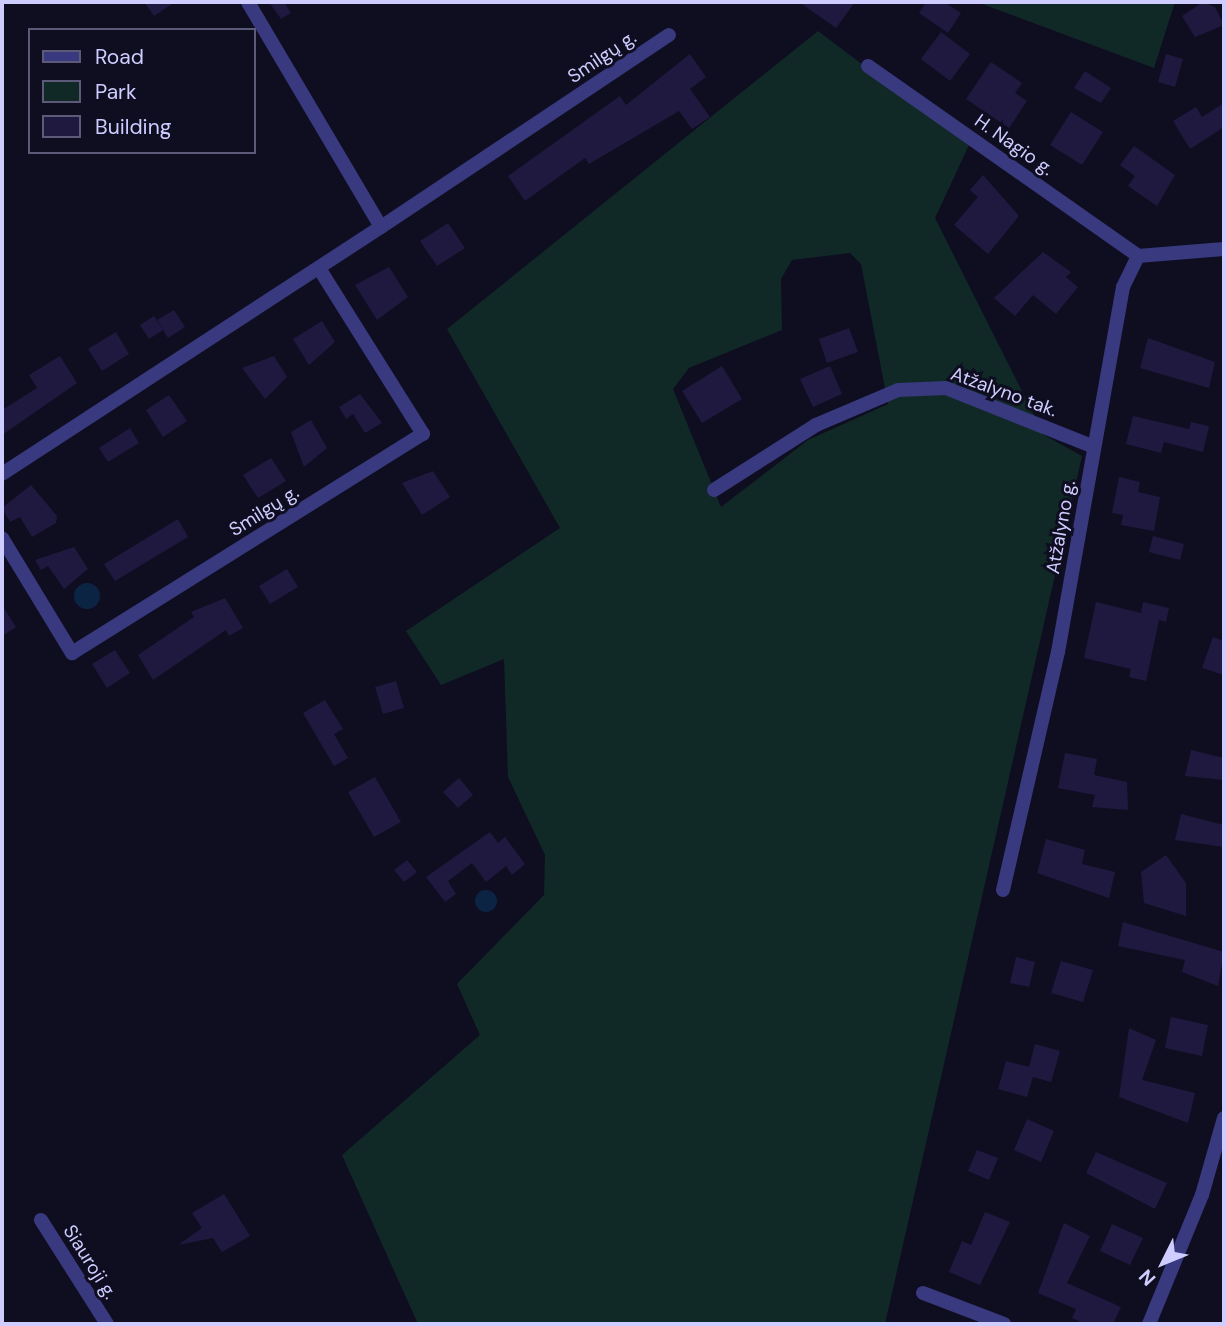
<!DOCTYPE html>
<meta charset="utf-8">
<style>
body{margin:0}
#map{position:relative;width:1226px;height:1326px;overflow:hidden;background:#0f0d20;font-family:"DM Sans",sans-serif}
div>[style]{position:absolute}
.green>*{inset:0;background:#102927}
.water>*{inset:0;background:#0c2444}
.round{border-radius:50%}
.building>*{inset:0;background:#1f1940}
.minor>*{height:14px;margin:-7px;padding:0 7px;transform-origin:7px;border-radius:7px;background:#38397e}
span{translate:-50% -50%;white-space:nowrap;text-align:center;line-height:1.15;-webkit-text-stroke:6px #0f0d20;paint-order:stroke}
.street-label{font-size:19px;color:#cfccff}
.frame{position:absolute;inset:0;border:4px solid #cfccff;pointer-events:none}
.legend{position:absolute;left:28px;top:28px;width:228px;height:126px;box-sizing:border-box;background:#0f0d20;border:2px solid #5c5979;margin:0;padding:9px 12px;list-style:none;font-size:21px;color:#cfccff}
.legend li{display:flex;align-items:center;gap:14px;height:35px}
.legend b{width:35px;border:2px solid #5c5979}
.north{position:absolute;left:1128px;top:1228px;width:70px;height:70px;-webkit-text-stroke:5px #0f0d20;paint-order:stroke;rotate:227deg;font-size:19px;font-weight:700;line-height:28px;text-align:center;color:#cfccff}
.north::after{content:'';display:block;margin:auto;width:24px;height:32px;background:#cfccff;clip-path:polygon(50% 0,100% 100%,50% 72%,0 100%)}
</style>
<div id="map">
<div class="green">
<div style="clip-path:polygon(977px 2px,1175px 2px,1154px 68px)"></div>
<div style="clip-path:polygon(evenodd,818px 31px,969px 145px,935px 218px,1044px 435px,1082px 456px,885px 1324px,418px 1324px,342px 1155px,480px 1035px,457px 984px,544px 895px,545px 855px,508px 777px,504px 659px,441px 685px,406px 631px,560px 528px,447px 329px,818px 31px,850px 253px,861px 264px,888px 404px,808px 440px,721px 507px,673px 389px,689px 368px,782px 330px,781px 279px,792px 260px,850px 253px)"></div>
</div>
<div class="water">
<div class="round" style="left:74px;top:583px;width:26px;height:26px"></div>
<div class="round" style="left:475px;top:890px;width:22px;height:22px"></div>
</div>
<div class="building">
<div style="clip-path:polygon(144px 2px,175px 2px,154px 16px)"></div>
<div style="clip-path:polygon(269px 2px,284px 2px,291px 13px,281px 19px)"></div>
<div style="clip-path:polygon(799px 2px,855px 2px,836px 28px)"></div>
<div style="clip-path:polygon(926px 2px,944px 2px,961px 13px,948px 33px,919px 13px)"></div>
<div style="clip-path:polygon(1203px 2px,1215px 7px,1224px 25px,1195px 37px,1182px 16px)"></div>
<div style="clip-path:polygon(941px 32px,970px 54px,950px 81px,921px 59px)"></div>
<div style="clip-path:polygon(690px 54px,706px 77px,690px 89px,710px 117px,692px 129px,679px 111px,589px 164px,585px 158px,525px 201px,508px 176px,620px 96px,626px 105px)"></div>
<div style="clip-path:polygon(1166px 54px,1183px 59px,1175px 87px,1158px 82px)"></div>
<div style="clip-path:polygon(991px 62px,1022px 83px,1015px 93px,1027px 101px,1009px 128px,966px 99px)"></div>
<div style="clip-path:polygon(1085px 71px,1111px 88px,1101px 103px,1074px 88px)"></div>
<div style="clip-path:polygon(1224px 103px,1224px 127px,1190px 149px,1173px 121px,1196px 107px,1202px 117px)"></div>
<div style="clip-path:polygon(1071px 112px,1103px 132px,1082px 165px,1050px 145px)"></div>
<div style="clip-path:polygon(1134px 146px,1175px 175px,1157px 206px,1128px 186px,1135px 176px,1120px 165px)"></div>
<div style="clip-path:polygon(983px 175px,1019px 216px,988px 254px,954px 225px,978px 197px,970px 190px)"></div>
<div style="clip-path:polygon(448px 223px,465px 248px,437px 266px,420px 241px)"></div>
<div style="clip-path:polygon(1043px 252px,1071px 272px,1066px 277px,1078px 287px,1056px 314px,1033px 295px,1015px 316px,994px 298px)"></div>
<div style="clip-path:polygon(389px 267px,408px 297px,377px 320px,355px 285px)"></div>
<div style="clip-path:polygon(174px 310px,185px 327px,168px 338px,157px 320px)"></div>
<div style="clip-path:polygon(154px 316px,163px 330px,149px 339px,140px 325px)"></div>
<div style="clip-path:polygon(322px 321px,335px 342px,309px 365px,293px 339px)"></div>
<div style="clip-path:polygon(849px 328px,858px 352px,827px 363px,819px 339px)"></div>
<div style="clip-path:polygon(116px 332px,129px 354px,102px 371px,88px 349px)"></div>
<div style="clip-path:polygon(1148px 338px,1215px 362px,1209px 388px,1140px 368px)"></div>
<div style="clip-path:polygon(60px 356px,77px 383px,2px 435px,2px 410px,37px 388px,29px 375px)"></div>
<div style="clip-path:polygon(274px 356px,287px 377px,265px 399px,242px 368px)"></div>
<div style="clip-path:polygon(722px 366px,742px 399px,702px 423px,682px 391px)"></div>
<div style="clip-path:polygon(830px 366px,842px 394px,813px 407px,800px 379px)"></div>
<div style="clip-path:polygon(360px 394px,382px 423px,365px 433px,353px 414px,346px 419px,339px 407px)"></div>
<div style="clip-path:polygon(169px 395px,187px 421px,163px 437px,146px 410px)"></div>
<div style="clip-path:polygon(1133px 416px,1189px 429px,1191px 422px,1209px 426px,1203px 452px,1164px 442px,1161px 453px,1126px 444px)"></div>
<div style="clip-path:polygon(311px 420px,327px 448px,304px 467px,291px 432px)"></div>
<div style="clip-path:polygon(130px 428px,139px 443px,108px 462px,99px 448px)"></div>
<div style="clip-path:polygon(271px 458px,286px 481px,258px 498px,243px 475px)"></div>
<div style="clip-path:polygon(433px 471px,450px 497px,422px 515px,402px 483px)"></div>
<div style="clip-path:polygon(1119px 477px,1140px 482px,1138px 492px,1160px 497px,1154px 531px,1121px 525px,1123px 515px,1112px 513px)"></div>
<div style="clip-path:polygon(31px 485px,57px 516px,56px 523px,32px 537px,20px 517px,10px 522px,2px 508px)"></div>
<div style="clip-path:polygon(178px 519px,188px 537px,115px 581px,104px 564px)"></div>
<div style="clip-path:polygon(1153px 536px,1184px 544px,1180px 560px,1149px 552px)"></div>
<div style="clip-path:polygon(74px 547px,88px 569px,64px 589px,48px 566px,41px 570px,35px 560px)"></div>
<div style="clip-path:polygon(287px 569px,298px 587px,270px 604px,259px 586px)"></div>
<div style="clip-path:polygon(225px 598px,243px 628px,229px 636px,226px 630px,153px 680px,138px 655px,194px 617px,191px 612px)"></div>
<div style="clip-path:polygon(1096px 602px,1141px 613px,1143px 602px,1169px 608px,1166px 622px,1159px 620px,1146px 681px,1129px 677px,1131px 669px,1084px 658px)"></div>
<div style="clip-path:polygon(2px 605px,16px 627px,2px 636px)"></div>
<div style="clip-path:polygon(1213px 637px,1224px 641px,1224px 675px,1202px 668px)"></div>
<div style="clip-path:polygon(115px 650px,130px 673px,107px 688px,92px 664px)"></div>
<div style="clip-path:polygon(396px 681px,404px 708px,383px 714px,375px 687px)"></div>
<div style="clip-path:polygon(325px 700px,343px 729px,334px 734px,348px 758px,334px 766px,303px 713px)"></div>
<div style="clip-path:polygon(1191px 750px,1224px 758px,1224px 780px,1185px 776px)"></div>
<div style="clip-path:polygon(1065px 753px,1097px 759px,1094px 775px,1127px 782px,1128px 810px,1092px 807px,1095px 795px,1058px 788px)"></div>
<div style="clip-path:polygon(375px 777px,401px 822px,374px 837px,348px 792px)"></div>
<div style="clip-path:polygon(459px 778px,473px 795px,458px 808px,443px 792px)"></div>
<div style="clip-path:polygon(1181px 814px,1224px 825px,1224px 847px,1175px 840px)"></div>
<div style="clip-path:polygon(490px 832px,498px 843px,505px 837px,525px 864px,512px 875px,506px 866px,486px 882px,472px 863px,448px 881px,456px 894px,445px 902px,426px 877px)"></div>
<div style="clip-path:polygon(1046px 839px,1085px 850px,1082px 864px,1115px 872px,1109px 898px,1037px 873px)"></div>
<div style="clip-path:polygon(1166px 855px,1186px 883px,1186px 916px,1144px 903px,1141px 872px)"></div>
<div style="clip-path:polygon(407px 860px,417px 872px,404px 882px,394px 870px)"></div>
<div style="clip-path:polygon(1123px 922px,1224px 952px,1218px 986px,1182px 972px,1185px 960px,1118px 946px)"></div>
<div style="clip-path:polygon(1016px 957px,1035px 962px,1029px 987px,1010px 983px)"></div>
<div style="clip-path:polygon(1061px 961px,1093px 970px,1083px 1002px,1051px 993px)"></div>
<div style="clip-path:polygon(1171px 1017px,1208px 1025px,1202px 1056px,1165px 1048px)"></div>
<div style="clip-path:polygon(1129px 1028px,1156px 1040px,1142px 1080px,1195px 1093px,1188px 1123px,1119px 1097px)"></div>
<div style="clip-path:polygon(1035px 1044px,1060px 1051px,1051px 1082px,1033px 1077px,1027px 1097px,998px 1089px,1006px 1061px,1029px 1067px)"></div>
<div style="clip-path:polygon(1027px 1119px,1054px 1131px,1041px 1162px,1014px 1150px)"></div>
<div style="clip-path:polygon(977px 1150px,998px 1158px,989px 1180px,968px 1171px)"></div>
<div style="clip-path:polygon(1096px 1152px,1167px 1183px,1155px 1209px,1086px 1173px)"></div>
<div style="clip-path:polygon(224px 1194px,250px 1236px,222px 1252px,213px 1238px,178px 1245px,202px 1228px,192px 1213px)"></div>
<div style="clip-path:polygon(985px 1212px,1010px 1222px,980px 1285px,949px 1272px,962px 1241px,971px 1245px)"></div>
<div style="clip-path:polygon(1064px 1223px,1090px 1236px,1067px 1283px,1121px 1307px,1113px 1324px,1085px 1324px,1072px 1318px,1076px 1309px,1038px 1293px)"></div>
<div style="clip-path:polygon(1112px 1224px,1143px 1238px,1130px 1265px,1100px 1251px)"></div>
</div>
<div class="minor">
<div style="left:868px;top:66px;width:330px;rotate:35.1deg"></div>
<div style="left:381px;top:227px;width:346px;rotate:-33.7deg"></div>
<div style="left:2px;top:474px;width:452px;rotate:-33.1deg"></div>
<div style="left:381px;top:227px;width:261px;rotate:-120.6deg"></div>
<div style="left:714px;top:490px;width:121px;rotate:-32.5deg"></div>
<div style="left:816px;top:425px;width:89px;rotate:-23.1deg"></div>
<div style="left:898px;top:390px;width:48px;rotate:-2.4deg"></div>
<div style="left:946px;top:388px;width:159px;rotate:21.7deg"></div>
<div style="left:2px;top:538px;width:135px;rotate:58.7deg"></div>
<div style="left:72px;top:653px;width:414px;rotate:-32deg"></div>
<div style="left:423px;top:434px;width:196px;rotate:-122.1deg"></div>
<div style="left:1003px;top:890px;width:244px;rotate:-77deg"></div>
<div style="left:1058px;top:652px;width:371px;rotate:-79.9deg"></div>
<div style="left:1123px;top:287px;width:34px;rotate:-64deg"></div>
<div style="left:1138px;top:256px;width:86px;rotate:-4.7deg"></div>
<div style="left:41px;top:1220px;width:123px;rotate:57.6deg"></div>
<div style="left:923px;top:1293px;width:87px;rotate:20.9deg"></div>
<div style="left:1149px;top:1324px;width:139px;rotate:-67.7deg"></div>
<div style="left:1202px;top:1195px;width:80px;rotate:-74.1deg"></div>
</div>
<div class="street-label">
<span style="left:602px;top:57px;rotate:-34deg">Smilgų g.</span>
<span style="left:1014px;top:145px;rotate:35deg">H. Nagio g.</span>
<span style="left:1004px;top:392px;rotate:20deg">Atžalyno tak.</span>
<span style="left:264px;top:511px;rotate:-32deg">Smilgų g.</span>
<span style="left:1061px;top:527px;rotate:-80deg">Atžalyno g.</span>
<span style="left:90px;top:1262px;rotate:58deg">Siauroji g.</span>
</div>
<div class="frame"></div>
<ul class="legend">
<li><b style="height:9px;background:#38397e"></b>Road</li>
<li><b style="height:19px;background:#102927"></b>Park</li>
<li><b style="height:19px;background:#1f1940"></b>Building</li>
</ul>
<div class="north">N</div>
</div>
